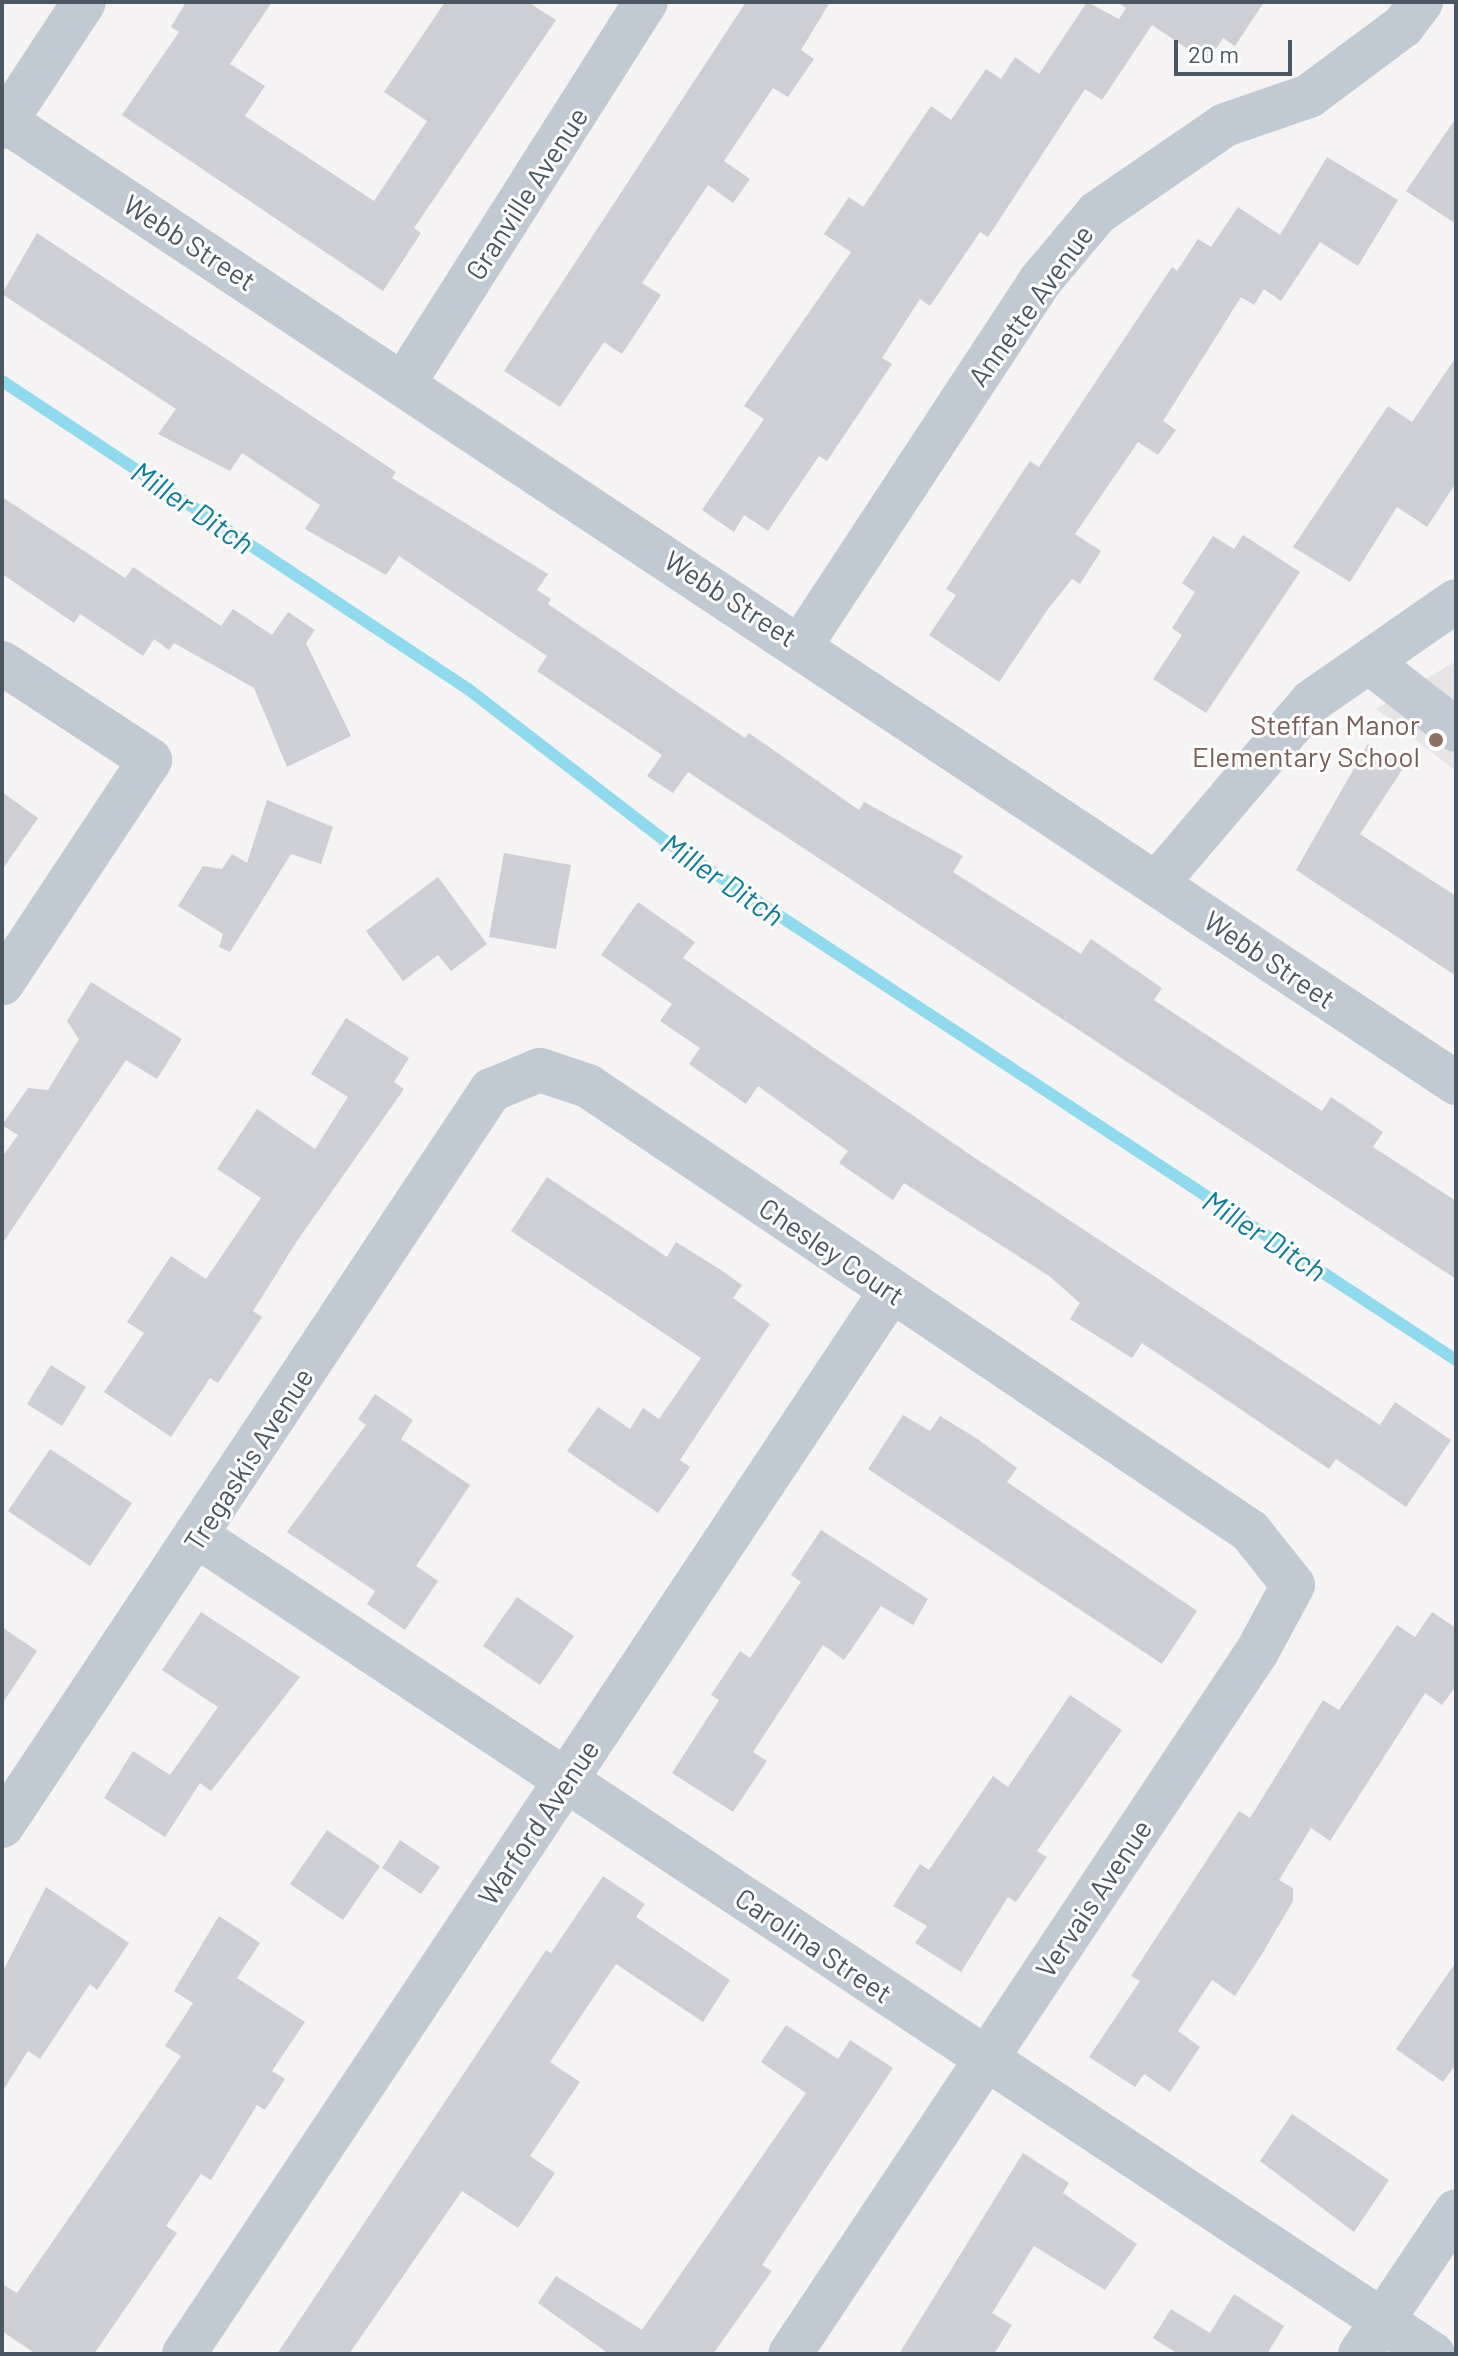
<!DOCTYPE html>
<style>
body{margin:0}
#map{position:relative;width:1458px;height:2356px;overflow:hidden;background:#f5f3f3;font-family:Barlow,sans-serif}
div>[style]{position:absolute}
.education>*{inset:0;background:#e6e4e5}
.stream>*{height:12px;margin:-6px;padding:0 6px;transform-origin:6px;border-radius:6px;background:#90daee}
.building>*{inset:0;background:#cdcfd5}
.minor>*{height:44px;margin:-22px;padding:0 22px;transform-origin:22px;border-radius:22px;background:#c1cad2}
.dots>*{width:22px;height:22px;translate:-50% -50%;box-sizing:border-box;border:4px solid #fff;border-radius:50%}
span{translate:-50% -50%;white-space:nowrap;text-align:center;line-height:1.15;-webkit-text-stroke:6px #fff;paint-order:stroke}
.street-label{font-size:28px;color:#4a5661}
.education-label{font-size:28px;color:#785e54}
.right{translate:-100% -50%;text-align:right}
.water-label{font-size:30px;color:#0c7c9b;font-style:italic}
.frame{position:absolute;inset:0;border:4px solid #4a5661;pointer-events:none}
.scale{position:absolute;left:1174px;top:40px;width:118px;height:36px;box-sizing:border-box;border:4px solid #4a5661;border-top:0;padding-left:10px;font-size:24px;line-height:28px;white-space:nowrap;color:#4a5661;-webkit-text-stroke:6px #fff;paint-order:stroke}
</style>
<div id="map">
<div class="education">
<div style="clip-path:polygon(1456px 661px,1456px 771px,1376px 709px)"></div>
</div>
<div class="stream">
<div style="left:2px;top:381px;width:559px;rotate:33.46deg"></div>
<div style="left:468px;top:689px;width:247px;rotate:37.6deg"></div>
<div style="left:664px;top:840px;width:947px;rotate:33.29deg"></div>
</div>
<div class="building">
<div style="clip-path:polygon(186px 2px,272px 2px,230px 64px,265px 86px,245px 116px,374px 201px,427px 121px,384px 92px,445px 2px,528px 2px,556px 20px,414px 228px,421px 233px,383px 291px,122px 115px,179px 32px,171px 27px)"></div>
<div style="clip-path:polygon(746px 2px,830px 2px,801px 50px,814px 59px,788px 97px,773px 88px,724px 161px,750px 179px,733px 203px,708px 185px,642px 283px,661px 295px,622px 354px,604px 342px,560px 407px,504px 371px)"></div>
<div style="clip-path:polygon(1087px 2px,1119px 19px,1126px 8px,1117px 2px,1264px 2px,1235px 46px,1223px 38px,1207px 62px,1152px 25px,1102px 100px,1085px 89px,988px 237px,980px 232px,930px 306px,920px 299px,882px 358px,892px 364px,827px 461px,819px 456px,768px 531px,744px 515px,734px 532px,702px 510px,764px 419px,744px 406px,851px 252px,824px 234px,849px 197px,863px 207px,931px 106px,951px 120px,986px 69px,1001px 79px,1015px 57px,1039px 74px)"></div>
<div style="clip-path:polygon(1456px 118px,1456px 224px,1406px 191px)"></div>
<div style="clip-path:polygon(1327px 157px,1398px 200px,1358px 266px,1320px 242px,1281px 301px,1264px 289px,1254px 305px,1241px 297px,1163px 421px,1176px 430px,1158px 455px,1138px 442px,1075px 534px,1101px 551px,1080px 584px,1072px 579px,1048px 609px,999px 682px,929px 635px,956px 595px,946px 589px,1030px 461px,1039px 467px,1172px 267px,1177px 271px,1198px 239px,1211px 247px,1238px 207px,1280px 235px)"></div>
<div style="clip-path:polygon(37px 233px,396px 472px,392px 478px,548px 574px,537px 590px,551px 599px,548px 604px,745px 738px,749px 733px,859px 810px,864px 802px,963px 856px,953px 872px,1081px 954px,1091px 939px,1162px 988px,1154px 1000px,1322px 1111px,1331px 1097px,1383px 1132px,1373px 1147px,1456px 1201px,1456px 1279px,688px 772px,673px 793px,647px 776px,662px 755px,537px 671px,547px 656px,399px 556px,386px 575px,305px 529px,320px 505px,242px 453px,230px 471px,158px 434px,176px 409px,2px 294px)"></div>
<div style="clip-path:polygon(1456px 357px,1456px 483px,1427px 527px,1397px 507px,1350px 582px,1293px 547px,1388px 406px,1412px 422px)"></div>
<div style="clip-path:polygon(2px 497px,125px 578px,133px 567px,221px 626px,233px 609px,272px 635px,288px 612px,315px 630px,306px 643px,351px 736px,287px 767px,254px 688px,174px 643px,169px 650px,154px 639px,143px 656px,80px 614px,74px 623px,2px 574px)"></div>
<div style="clip-path:polygon(1243px 535px,1300px 572px,1206px 713px,1153px 679px,1182px 635px,1172px 628px,1195px 592px,1182px 583px,1213px 536px,1234px 549px)"></div>
<div style="clip-path:polygon(1368px 744px,1404px 767px,1360px 834px,1456px 896px,1456px 976px,1296px 870px)"></div>
<div style="clip-path:polygon(2px 792px,38px 818px,2px 870px)"></div>
<div style="clip-path:polygon(267px 800px,333px 827px,321px 864px,291px 854px,230px 952px,219px 947px,223px 934px,178px 906px,203px 866px,222px 869px,232px 854px,247px 863px)"></div>
<div style="clip-path:polygon(504px 853px,571px 865px,556px 949px,489px 937px)"></div>
<div style="clip-path:polygon(438px 877px,487px 944px,451px 971px,438px 955px,403px 981px,366px 931px)"></div>
<div style="clip-path:polygon(638px 902px,695px 942px,683px 958px,975px 1158px,1380px 1425px,1395px 1402px,1451px 1440px,1406px 1507px,1336px 1459px,1329px 1469px,1142px 1343px,1132px 1358px,1070px 1319px,1080px 1303px,1049px 1276px,904px 1183px,893px 1200px,839px 1163px,848px 1151px,758px 1086px,746px 1104px,689px 1064px,700px 1048px,660px 1021px,672px 1004px,601px 955px)"></div>
<div style="clip-path:polygon(91px 982px,182px 1039px,157px 1079px,126px 1060px,2px 1244px,2px 1157px,18px 1135px,2px 1125px,28px 1088px,48px 1090px,79px 1039px,67px 1021px)"></div>
<div style="clip-path:polygon(346px 1018px,409px 1058px,394px 1082px,404px 1089px,297px 1241px,253px 1311px,262px 1317px,218px 1383px,210px 1378px,171px 1437px,104px 1392px,144px 1333px,127px 1322px,171px 1256px,206px 1279px,261px 1198px,217px 1169px,257px 1109px,315px 1149px,348px 1097px,311px 1074px)"></div>
<div style="clip-path:polygon(547px 1177px,667px 1257px,676px 1242px,721px 1270px,742px 1285px,733px 1298px,770px 1324px,680px 1460px,690px 1467px,658px 1513px,567px 1451px,598px 1407px,630px 1429px,643px 1408px,659px 1419px,701px 1358px,511px 1231px)"></div>
<div style="clip-path:polygon(51px 1365px,86px 1387px,62px 1426px,27px 1404px)"></div>
<div style="clip-path:polygon(375px 1394px,413px 1420px,401px 1439px,470px 1485px,416px 1566px,438px 1581px,405px 1630px,367px 1604px,375px 1591px,287px 1532px,366px 1425px,358px 1419px)"></div>
<div style="clip-path:polygon(903px 1415px,930px 1431px,940px 1416px,976px 1438px,1017px 1468px,1007px 1482px,1197px 1611px,1162px 1664px,868px 1469px)"></div>
<div style="clip-path:polygon(50px 1449px,132px 1503px,90px 1566px,8px 1511px)"></div>
<div style="clip-path:polygon(821px 1530px,928px 1599px,913px 1625px,881px 1606px,844px 1660px,823px 1645px,753px 1752px,767px 1761px,733px 1812px,672px 1773px,719px 1700px,711px 1695px,740px 1651px,750px 1658px,801px 1582px,791px 1575px)"></div>
<div style="clip-path:polygon(517px 1597px,574px 1636px,540px 1685px,483px 1646px)"></div>
<div style="clip-path:polygon(201px 1612px,300px 1677px,211px 1791px,200px 1783px,165px 1837px,104px 1798px,133px 1751px,170px 1775px,218px 1707px,162px 1670px)"></div>
<div style="clip-path:polygon(1432px 1612px,1456px 1628px,1456px 1686px,1442px 1705px,1425px 1693px,1330px 1841px,1311px 1828px,1279px 1880px,1293px 1888px,1293px 1901px,1262px 1954px,1235px 1996px,1212px 1980px,1178px 2031px,1200px 2047px,1170px 2092px,1144px 2074px,1135px 2087px,1089px 2057px,1140px 1981px,1131px 1976px,1239px 1811px,1250px 1818px,1323px 1700px,1339px 1710px,1397px 1625px,1415px 1637px)"></div>
<div style="clip-path:polygon(2px 1627px,37px 1651px,2px 1704px)"></div>
<div style="clip-path:polygon(1070px 1695px,1122px 1730px,1037px 1851px,1047px 1857px,1016px 1902px,1008px 1897px,961px 1972px,915px 1943px,927px 1926px,893px 1906px,920px 1864px,929px 1870px,993px 1776px,1008px 1787px)"></div>
<div style="clip-path:polygon(327px 1830px,380px 1866px,343px 1920px,290px 1884px)"></div>
<div style="clip-path:polygon(400px 1840px,440px 1867px,421px 1894px,382px 1868px)"></div>
<div style="clip-path:polygon(603px 1876px,645px 1904px,636px 1917px,730px 1980px,703px 2022px,616px 1964px,550px 2062px,580px 2082px,530px 2156px,555px 2173px,518px 2228px,462px 2191px,349px 2354px,277px 2354px,546px 1950px,551px 1953px)"></div>
<div style="clip-path:polygon(46px 1887px,129px 1943px,97px 1990px,90px 1984px,40px 2059px,28px 2051px,2px 2092px,2px 1973px)"></div>
<div style="clip-path:polygon(219px 1916px,260px 1943px,237px 1978px,305px 2022px,272px 2071px,285px 2079px,265px 2110px,257px 2105px,211px 2180px,201px 2174px,166px 2226px,177px 2233px,94px 2354px,36px 2354px,2px 2331px,2px 2284px,17px 2293px,181px 2056px,165px 2046px,193px 2003px,174px 1991px)"></div>
<div style="clip-path:polygon(1456px 1962px,1456px 2064px,1443px 2082px,1396px 2049px)"></div>
<div style="clip-path:polygon(786px 2025px,838px 2059px,850px 2040px,893px 2068px,762px 2265px,772px 2271px,713px 2354px,609px 2354px,538px 2303px,556px 2276px,642px 2330px,806px 2093px,761px 2062px)"></div>
<div style="clip-path:polygon(1292px 2114px,1389px 2180px,1354px 2232px,1260px 2161px)"></div>
<div style="clip-path:polygon(1023px 2153px,1069px 2183px,1063px 2193px,1137px 2244px,1105px 2290px,1034px 2246px,992px 2313px,1012px 2325px,994px 2354px,899px 2354px)"></div>
<div style="clip-path:polygon(1234px 2294px,1284px 2326px,1267px 2354px,1178px 2354px,1153px 2338px,1171px 2309px,1210px 2333px)"></div>
</div>
<div class="minor">
<div style="left:2px;top:119px;width:1745px;rotate:33.54deg"></div>
<div style="left:2px;top:127px;width:149px;rotate:-56.7deg"></div>
<div style="left:404px;top:383px;width:451px;rotate:-57.6deg"></div>
<div style="left:801px;top:645px;width:435px;rotate:-56.7deg"></div>
<div style="left:1040px;top:281px;width:89px;rotate:-50deg"></div>
<div style="left:1097px;top:213px;width:155px;rotate:-34.5deg"></div>
<div style="left:1225px;top:125px;width:89px;rotate:-19deg"></div>
<div style="left:1309px;top:96px;width:117px;rotate:-36.7deg"></div>
<div style="left:1403px;top:26px;width:30px;rotate:-53deg"></div>
<div style="left:1369px;top:662px;width:110px;rotate:38deg"></div>
<div style="left:2px;top:663px;width:177px;rotate:33.2deg"></div>
<div style="left:150px;top:760px;width:268px;rotate:123.5deg"></div>
<div style="left:1157px;top:883px;width:239px;rotate:-49.6deg"></div>
<div style="left:1312px;top:701px;width:175px;rotate:-34.8deg"></div>
<div style="left:197px;top:1536px;width:1482px;rotate:33.5deg"></div>
<div style="left:2px;top:1826px;width:884px;rotate:-56.4deg"></div>
<div style="left:491px;top:1090px;width:53px;rotate:-22.2deg"></div>
<div style="left:540px;top:1070px;width:51px;rotate:18.4deg"></div>
<div style="left:588px;top:1086px;width:798px;rotate:33.91deg"></div>
<div style="left:1250px;top:1531px;width:69px;rotate:51.5deg"></div>
<div style="left:1293px;top:1585px;width:74px;rotate:118.3deg"></div>
<div style="left:1258px;top:1650px;width:845px;rotate:123.61deg"></div>
<div style="left:184px;top:2354px;width:1277px;rotate:-56.37deg"></div>
<div style="left:1360px;top:2354px;width:172px;rotate:-56.1deg"></div>
</div>
<div class="dots">
<div style="left:1436px;top:740px;background:#8d6e63"></div>
</div>
<div class="street-label">
<span style="left:526px;top:193px;rotate:-57deg">Granville Avenue</span>
<span style="left:190px;top:242px;rotate:33deg">Webb Street</span>
<span style="left:1030px;top:305px;rotate:-54deg">Annette Avenue</span>
<span style="left:731px;top:598px;rotate:33deg">Webb Street</span>
<span style="left:1270px;top:959px;rotate:34deg">Webb Street</span>
<span style="left:832px;top:1251px;rotate:34deg">Chesley Court</span>
<span style="left:248px;top:1459px;rotate:-57deg">Tregaskis Avenue</span>
<span style="left:538px;top:1822px;rotate:-56deg">Warford Avenue</span>
<span style="left:1093px;top:1898px;rotate:-56deg">Vervais Avenue</span>
<span style="left:814px;top:1945px;rotate:34deg">Carolina Street</span>
</div>
<div class="education-label">
<span class="right" style="left:1420px;top:740px">Steffan Manor<br>Elementary School</span>
</div>
<div class="water-label">
<span style="left:193px;top:507px;rotate:34deg">Miller Ditch</span>
<span style="left:723px;top:879px;rotate:34deg">Miller Ditch</span>
<span style="left:1265px;top:1235px;rotate:33deg">Miller Ditch</span>
</div>
<div class="frame"></div>
<div class="scale">20 m</div>
</div>
